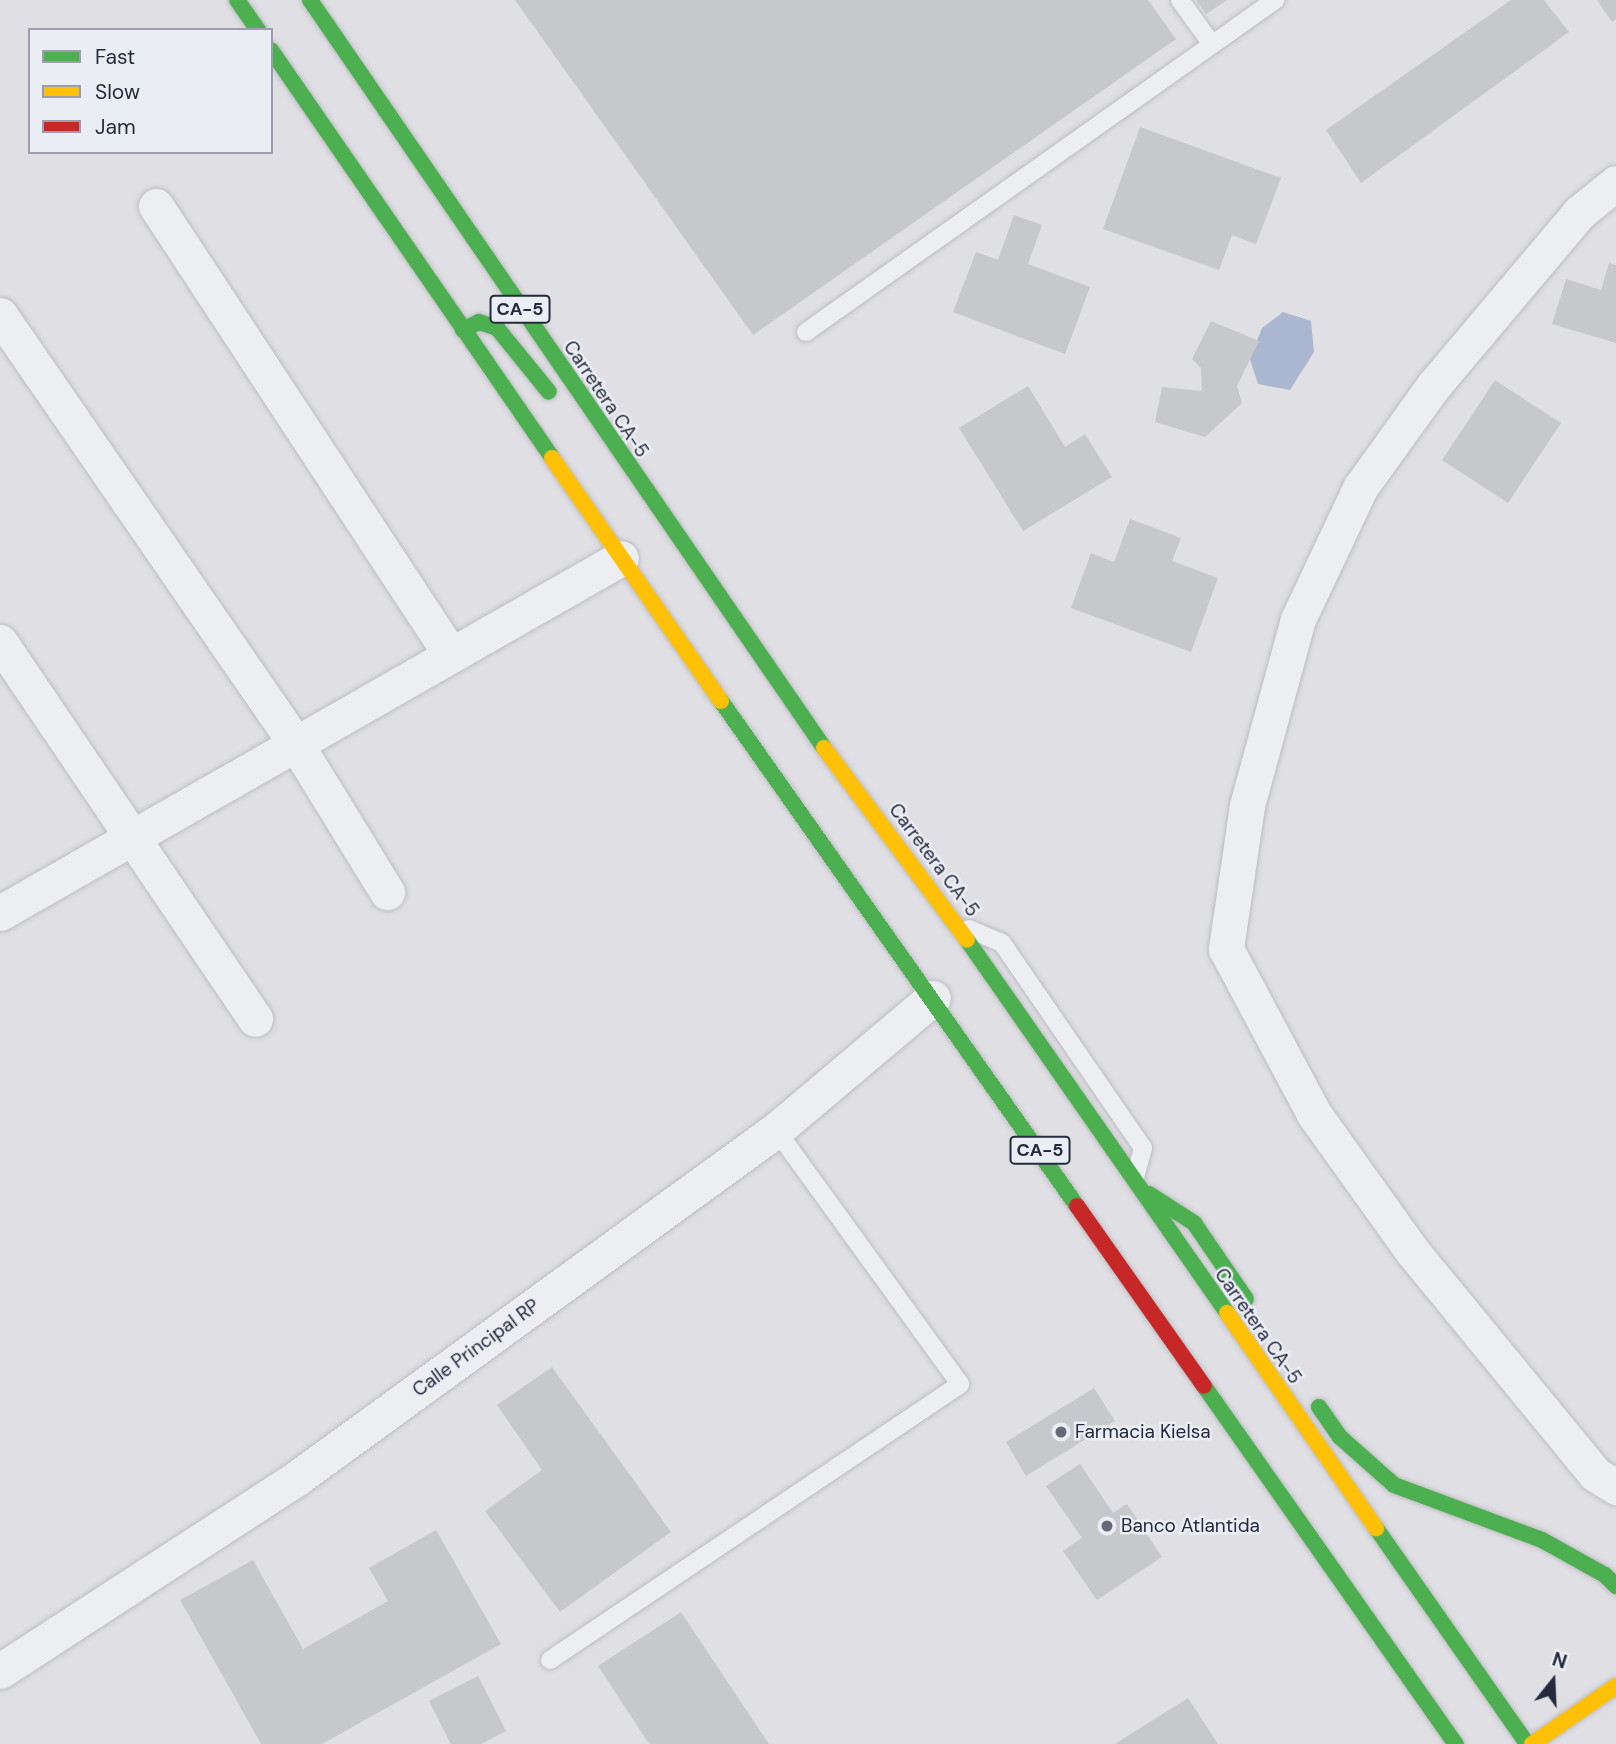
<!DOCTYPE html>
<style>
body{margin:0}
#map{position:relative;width:1616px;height:1744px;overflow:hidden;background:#dfdfe4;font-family:"DM Sans",sans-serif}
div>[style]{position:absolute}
.water>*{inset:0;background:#abb7d0}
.building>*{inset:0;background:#c7c8cc}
.roads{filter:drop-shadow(0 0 2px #bdbdc2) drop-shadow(0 0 2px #bdbdc2)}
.lane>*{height:18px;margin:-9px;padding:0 9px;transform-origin:9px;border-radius:9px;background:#edeef1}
.street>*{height:35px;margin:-17.5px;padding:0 17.5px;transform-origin:17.5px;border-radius:17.5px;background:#edeef1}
.fast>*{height:16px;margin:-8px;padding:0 8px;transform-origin:8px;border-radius:8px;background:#4caf50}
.slow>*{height:16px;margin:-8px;padding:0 8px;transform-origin:8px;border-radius:8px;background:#ffc107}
.jam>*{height:16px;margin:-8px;padding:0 8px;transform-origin:8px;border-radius:8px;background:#c62828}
.dots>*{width:19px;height:19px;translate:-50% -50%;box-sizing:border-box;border:4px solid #ebedf4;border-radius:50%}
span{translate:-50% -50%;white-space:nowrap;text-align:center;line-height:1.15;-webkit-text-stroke:5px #ebedf4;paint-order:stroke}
.shield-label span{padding:2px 5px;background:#ebedf4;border:2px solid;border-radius:5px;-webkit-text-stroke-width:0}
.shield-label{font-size:18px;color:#252a3d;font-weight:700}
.street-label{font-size:19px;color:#252a3d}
.poi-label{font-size:19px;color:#252a3d}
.left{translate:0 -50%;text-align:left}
.legend{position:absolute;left:28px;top:28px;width:245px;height:126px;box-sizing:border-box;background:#ebedf4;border:2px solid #9c9fab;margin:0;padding:9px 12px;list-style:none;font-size:21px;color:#252a3d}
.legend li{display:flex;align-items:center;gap:14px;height:35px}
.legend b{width:35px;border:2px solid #9c9fab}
.north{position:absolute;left:1518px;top:1646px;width:70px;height:70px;-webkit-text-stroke:5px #ebedf4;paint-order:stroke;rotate:18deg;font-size:19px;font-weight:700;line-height:28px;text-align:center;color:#252a3d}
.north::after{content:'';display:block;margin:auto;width:24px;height:32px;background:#252a3d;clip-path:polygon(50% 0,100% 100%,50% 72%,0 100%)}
</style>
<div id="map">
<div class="water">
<div style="clip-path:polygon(1283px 312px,1311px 321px,1314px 352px,1290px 390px,1258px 384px,1250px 359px,1262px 328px)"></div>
</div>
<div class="building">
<div style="clip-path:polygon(515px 0,1148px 0,1176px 39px,753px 335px)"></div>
<div style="clip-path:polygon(1196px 0,1227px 0,1206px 14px)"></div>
<div style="clip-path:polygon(1511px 0,1544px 0,1569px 32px,1361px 183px,1326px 130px)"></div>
<div style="clip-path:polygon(1597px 0,1616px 0,1616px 19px,1612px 22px)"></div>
<div style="clip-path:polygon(1140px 127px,1281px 178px,1256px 244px,1232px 235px,1219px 270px,1103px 229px)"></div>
<div style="clip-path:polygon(1014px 215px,1042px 225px,1028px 264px,1090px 287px,1065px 354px,953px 312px,976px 252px,998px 260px)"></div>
<div style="clip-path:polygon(1609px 263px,1616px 265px,1616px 343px,1552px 324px,1566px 279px,1601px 290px)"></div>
<div style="clip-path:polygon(1211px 321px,1259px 341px,1237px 386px,1242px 403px,1205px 437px,1155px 422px,1162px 387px,1202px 391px,1201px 368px,1192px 359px)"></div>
<div style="clip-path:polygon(1495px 380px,1561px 423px,1508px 503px,1442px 460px)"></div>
<div style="clip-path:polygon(1028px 386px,1065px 447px,1085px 434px,1112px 477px,1023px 531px,959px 428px)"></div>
<div style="clip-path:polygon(1130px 519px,1181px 538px,1172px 561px,1218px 578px,1191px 652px,1071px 608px,1091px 553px,1114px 562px)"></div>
<div style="clip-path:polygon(552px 1367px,671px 1532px,560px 1612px,485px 1511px,542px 1470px,497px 1405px)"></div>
<div style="clip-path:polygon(1094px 1388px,1115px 1421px,1026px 1476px,1006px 1442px)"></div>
<div style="clip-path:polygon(1080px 1464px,1113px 1513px,1127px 1504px,1162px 1557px,1097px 1600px,1063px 1551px,1082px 1538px,1046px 1486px)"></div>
<div style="clip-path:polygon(436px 1530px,501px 1644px,322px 1744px,261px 1744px,180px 1600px,253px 1560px,303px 1649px,388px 1601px,369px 1568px)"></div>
<div style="clip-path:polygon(681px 1612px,769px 1744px,649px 1744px,598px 1666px)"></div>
<div style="clip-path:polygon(478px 1676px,506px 1731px,481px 1744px,451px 1744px,429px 1701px)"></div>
<div style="clip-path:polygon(1188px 1698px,1218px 1744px,1115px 1744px)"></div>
</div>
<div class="roads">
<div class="lane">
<div style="left:1180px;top:0;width:53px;rotate:54.2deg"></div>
<div style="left:806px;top:332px;width:575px;rotate:-35.29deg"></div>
<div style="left:969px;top:929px;width:36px;rotate:23deg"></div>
<div style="left:1002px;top:943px;width:249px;rotate:55.5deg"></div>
<div style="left:1143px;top:1148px;width:30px;rotate:105deg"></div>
<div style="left:550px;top:1660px;width:494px;rotate:-33.9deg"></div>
<div style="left:960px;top:1384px;width:314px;rotate:-125.9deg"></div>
</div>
<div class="street">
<div style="left:1616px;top:183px;width:48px;rotate:141deg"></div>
<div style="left:1579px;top:213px;width:225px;rotate:130.1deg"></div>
<div style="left:1434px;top:385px;width:127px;rotate:125.7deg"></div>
<div style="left:1360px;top:488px;width:145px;rotate:115.3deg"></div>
<div style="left:1298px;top:619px;width:194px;rotate:105.3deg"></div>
<div style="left:1247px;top:806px;width:145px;rotate:98.4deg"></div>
<div style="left:1226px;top:949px;width:187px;rotate:61.9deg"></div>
<div style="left:1314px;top:1114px;width:168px;rotate:54.4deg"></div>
<div style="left:1412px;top:1251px;width:288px;rotate:50.6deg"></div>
<div style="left:1595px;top:1474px;width:25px;rotate:32deg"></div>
<div style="left:156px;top:206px;width:537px;rotate:56.69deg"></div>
<div style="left:0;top:315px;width:521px;rotate:55.4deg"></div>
<div style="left:296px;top:744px;width:174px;rotate:58.4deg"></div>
<div style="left:0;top:642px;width:455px;rotate:55.9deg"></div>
<div style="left:0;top:913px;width:715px;rotate:-29.75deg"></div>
<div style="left:0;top:1671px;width:354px;rotate:-33deg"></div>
<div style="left:297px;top:1478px;width:592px;rotate:-36deg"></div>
<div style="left:776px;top:1130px;width:205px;rotate:-40.1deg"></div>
</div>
<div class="fast">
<div style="left:237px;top:0;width:37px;rotate:55deg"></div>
<div style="left:310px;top:0;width:908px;rotate:55.5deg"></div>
<div style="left:271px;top:50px;width:495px;rotate:55.4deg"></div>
<div style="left:463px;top:330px;width:18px;rotate:-27deg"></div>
<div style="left:479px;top:322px;width:19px;rotate:18deg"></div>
<div style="left:497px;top:328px;width:82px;rotate:50.9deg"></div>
<div style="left:721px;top:701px;width:618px;rotate:54.82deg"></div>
<div style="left:967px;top:940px;width:455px;rotate:55.1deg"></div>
<div style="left:1149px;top:1194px;width:54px;rotate:32.8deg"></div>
<div style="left:1194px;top:1223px;width:92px;rotate:55.6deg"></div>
<div style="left:1204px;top:1386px;width:438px;rotate:54.9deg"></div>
<div style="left:1319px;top:1407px;width:37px;rotate:55deg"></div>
<div style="left:1340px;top:1437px;width:72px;rotate:41.6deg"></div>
<div style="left:1394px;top:1485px;width:158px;rotate:20.4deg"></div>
<div style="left:1542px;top:1540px;width:72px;rotate:29.1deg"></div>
<div style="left:1605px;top:1575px;width:16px;rotate:45deg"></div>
<div style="left:1376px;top:1528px;width:264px;rotate:55deg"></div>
</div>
<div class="slow">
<div style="left:552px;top:458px;width:296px;rotate:55.2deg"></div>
<div style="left:824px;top:748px;width:239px;rotate:53.3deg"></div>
<div style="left:1227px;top:1313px;width:262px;rotate:55.3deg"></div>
<div style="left:1532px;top:1744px;width:102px;rotate:-34.6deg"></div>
</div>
<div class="jam">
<div style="left:1077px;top:1206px;width:220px;rotate:54.8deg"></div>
</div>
</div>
<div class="dots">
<div style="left:1061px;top:1432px;background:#666977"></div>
<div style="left:1107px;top:1526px;background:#666977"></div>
</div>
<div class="shield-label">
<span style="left:520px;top:309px">CA-5</span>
<span style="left:1040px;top:1150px">CA-5</span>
</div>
<div class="street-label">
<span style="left:606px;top:399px;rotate:56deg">Carretera CA-5</span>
<span style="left:934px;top:860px;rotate:53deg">Carretera CA-5</span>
<span style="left:1258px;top:1326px;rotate:55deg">Carretera CA-5</span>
<span style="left:476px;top:1348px;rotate:-36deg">Calle Principal RP</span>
</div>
<div class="poi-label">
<span class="left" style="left:1075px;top:1432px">Farmacia Kielsa</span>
<span class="left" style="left:1121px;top:1526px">Banco Atlantida</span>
</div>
<ul class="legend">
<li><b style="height:9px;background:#4caf50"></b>Fast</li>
<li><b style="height:9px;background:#ffc107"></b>Slow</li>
<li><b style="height:9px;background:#c62828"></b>Jam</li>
</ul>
<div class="north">N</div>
</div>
